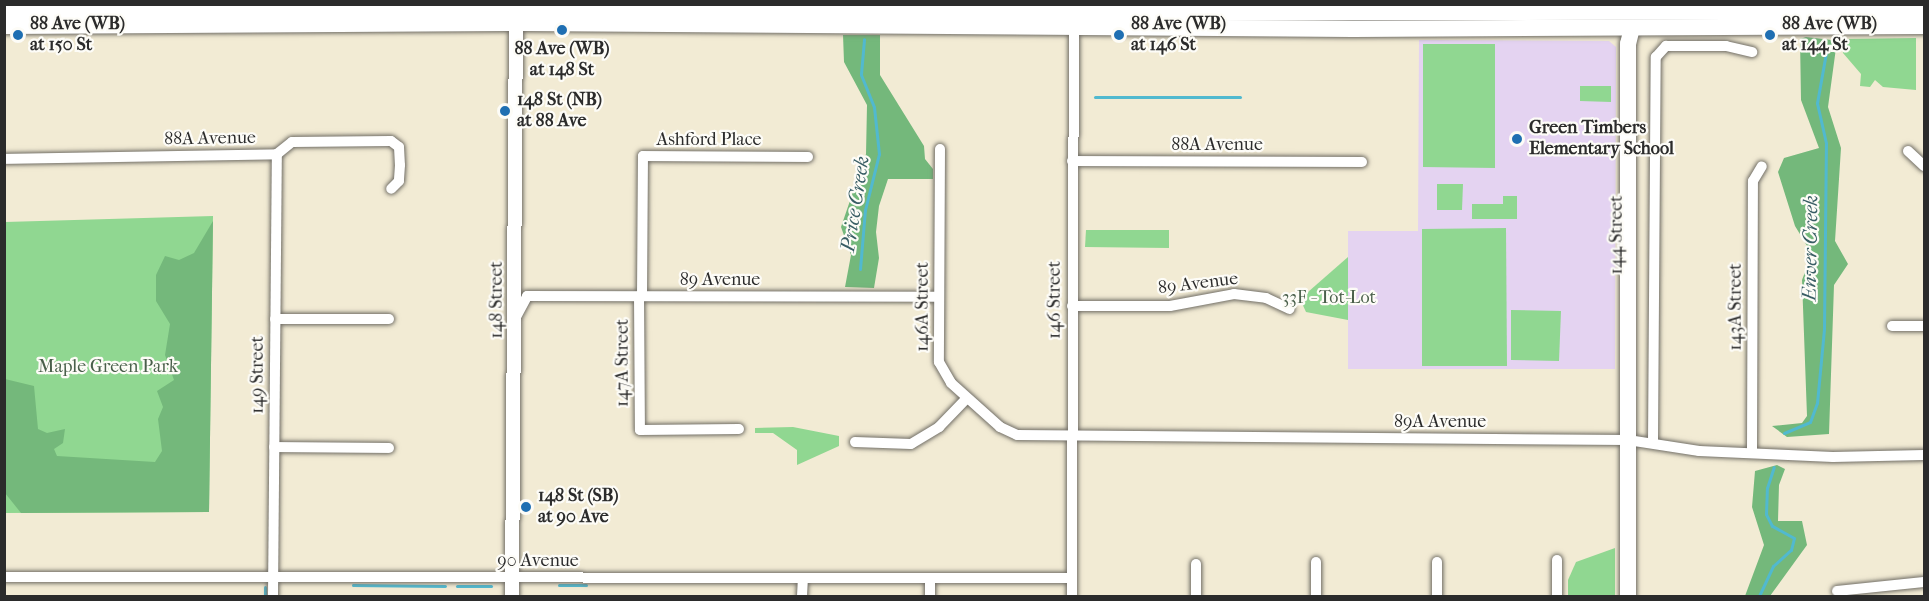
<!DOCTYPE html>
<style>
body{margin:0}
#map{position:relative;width:1929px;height:601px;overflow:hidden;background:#f2ebd4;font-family:"IM FELL French Canon",serif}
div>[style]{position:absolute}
.built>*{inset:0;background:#e4d3f1}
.green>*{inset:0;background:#90d791}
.forest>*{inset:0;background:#74b87b}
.stream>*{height:3px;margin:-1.5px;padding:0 1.5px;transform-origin:1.5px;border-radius:1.5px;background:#51b9cf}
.roads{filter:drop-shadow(0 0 2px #716e66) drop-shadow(0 0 2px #716e66)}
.minor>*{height:10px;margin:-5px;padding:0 5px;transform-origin:5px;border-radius:5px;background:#fff}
.tertiary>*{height:14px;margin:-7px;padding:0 7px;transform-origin:7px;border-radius:7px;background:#fff}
.secondary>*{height:16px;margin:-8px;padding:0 8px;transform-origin:8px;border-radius:8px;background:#fff}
.dots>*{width:16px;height:16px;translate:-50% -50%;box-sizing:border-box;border:3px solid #fdfcf7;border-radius:50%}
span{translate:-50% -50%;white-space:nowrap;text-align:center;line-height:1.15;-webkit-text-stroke:4.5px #fdfcf7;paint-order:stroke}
.poi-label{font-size:18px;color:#2b2b2b;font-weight:700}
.left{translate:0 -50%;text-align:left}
.street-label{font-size:18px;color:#2b2b2b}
.park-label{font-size:18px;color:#495f4a}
.water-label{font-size:20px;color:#385d64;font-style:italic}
.frame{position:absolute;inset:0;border:6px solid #2b2b2b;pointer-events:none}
</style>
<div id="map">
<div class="built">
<div style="clip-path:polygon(1419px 40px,1609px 41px,1616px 47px,1615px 369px,1348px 369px,1348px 231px,1418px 231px)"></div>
</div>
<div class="green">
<div style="clip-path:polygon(1916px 38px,1916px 90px,1883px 87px,1875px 80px,1870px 87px,1860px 86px,1861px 74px,1843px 53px,1841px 39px)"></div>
<div style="clip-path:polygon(1423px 44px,1495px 44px,1495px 168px,1423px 167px)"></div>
<div style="clip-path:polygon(1580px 86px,1611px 86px,1611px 102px,1580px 101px)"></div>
<div style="clip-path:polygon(1437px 184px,1463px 184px,1462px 210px,1437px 210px)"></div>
<div style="clip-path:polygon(1503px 196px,1517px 196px,1517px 219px,1472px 219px,1472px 204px,1503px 204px)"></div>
<div style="clip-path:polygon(213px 216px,209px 512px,5px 513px,5px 222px)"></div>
<div style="clip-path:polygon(1506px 228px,1507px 366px,1422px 366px,1422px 229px)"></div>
<div style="clip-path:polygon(1086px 230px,1169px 230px,1169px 248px,1085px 247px)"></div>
<div style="clip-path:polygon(1348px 257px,1348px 320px,1306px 312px,1300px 299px)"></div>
<div style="clip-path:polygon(1511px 310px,1561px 311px,1559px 361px,1511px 360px)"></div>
<div style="clip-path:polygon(793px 427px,839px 436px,839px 446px,797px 465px,797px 450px,773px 433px,755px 433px,755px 428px)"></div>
<div style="clip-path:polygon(1615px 548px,1615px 596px,1568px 596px,1568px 580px,1576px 562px)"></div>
</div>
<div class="forest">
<div style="clip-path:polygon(843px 35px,880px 35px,880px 75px,924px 146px,925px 159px,933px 169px,933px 179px,888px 179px,879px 206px,876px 232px,879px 258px,874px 288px,845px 287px,851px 255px,841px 227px,866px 154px,867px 105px,844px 62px)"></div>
<div style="clip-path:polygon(1806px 37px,1832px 40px,1836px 48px,1828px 107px,1841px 148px,1835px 241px,1848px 264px,1834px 285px,1829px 434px,1787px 437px,1772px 426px,1802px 423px,1807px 416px,1802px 280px,1812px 254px,1795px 226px,1778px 172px,1784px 158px,1819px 148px,1801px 100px,1800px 39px)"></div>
<div style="clip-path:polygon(213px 221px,209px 512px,21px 513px,5px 493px,5px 379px,34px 386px,38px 429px,47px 433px,65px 429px,63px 443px,54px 449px,57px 456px,155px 462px,162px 451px,158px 419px,163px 407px,157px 391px,174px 380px,165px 355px,170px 324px,156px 301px,156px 275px,165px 256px,179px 260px,194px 253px)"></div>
<div style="clip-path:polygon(1777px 465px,1785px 469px,1779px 485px,1778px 521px,1802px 521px,1807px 545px,1770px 596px,1745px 596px,1764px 545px,1752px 507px,1755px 471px)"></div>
</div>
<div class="stream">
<div style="left:1095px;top:97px;width:145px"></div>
<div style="left:860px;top:269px;width:59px;rotate:-85.2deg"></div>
<div style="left:865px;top:210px;width:58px;rotate:-76deg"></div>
<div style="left:879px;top:154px;width:47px;rotate:-96.1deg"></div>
<div style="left:874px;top:107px;width:35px;rotate:-112deg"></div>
<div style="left:861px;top:74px;width:35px;rotate:-85deg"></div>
<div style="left:1784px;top:433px;width:28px;rotate:-23deg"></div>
<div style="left:1810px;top:422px;width:20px;rotate:-70deg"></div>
<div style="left:1817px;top:403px;width:74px;rotate:-84.6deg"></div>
<div style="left:1824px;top:329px;width:186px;rotate:-89.4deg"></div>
<div style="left:1826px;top:143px;width:41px;rotate:-102.7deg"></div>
<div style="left:1817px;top:103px;width:57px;rotate:-79.9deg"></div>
<div style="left:353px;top:585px;width:92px;rotate:0.6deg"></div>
<div style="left:559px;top:585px;width:27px"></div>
<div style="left:457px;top:586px;width:34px"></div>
<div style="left:265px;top:596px;width:9px;rotate:-90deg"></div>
<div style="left:1759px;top:596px;width:33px;rotate:-65deg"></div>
<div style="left:1773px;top:566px;width:24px;rotate:-42deg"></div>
<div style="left:1791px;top:550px;width:12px;rotate:-76deg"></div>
<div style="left:1794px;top:538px;width:25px;rotate:-151deg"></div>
<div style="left:1772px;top:526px;width:13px;rotate:-117deg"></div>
<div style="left:1766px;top:514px;width:26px;rotate:-88deg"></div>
<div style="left:1767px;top:488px;width:22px;rotate:-72deg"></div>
</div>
<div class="roads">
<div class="minor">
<div style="left:940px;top:149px;width:213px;rotate:90.3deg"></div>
<div style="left:939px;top:362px;width:24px;rotate:60deg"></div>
<div style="left:951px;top:383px;width:66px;rotate:41.9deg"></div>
<div style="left:1000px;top:427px;width:19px;rotate:25deg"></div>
<div style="left:1017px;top:435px;width:611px;rotate:0.47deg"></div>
<div style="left:1628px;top:440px;width:72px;rotate:8.8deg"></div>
<div style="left:1699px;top:451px;width:134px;rotate:2.6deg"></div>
<div style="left:1833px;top:457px;width:91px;rotate:-1.3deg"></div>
<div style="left:1908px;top:151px;width:22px;rotate:43deg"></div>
<div style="left:277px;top:154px;width:19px;rotate:-39deg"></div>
<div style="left:292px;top:142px;width:99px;rotate:-0.6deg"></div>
<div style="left:391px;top:141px;width:10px;rotate:37deg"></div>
<div style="left:399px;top:147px;width:18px;rotate:87deg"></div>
<div style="left:400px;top:165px;width:16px;rotate:94deg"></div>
<div style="left:399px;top:181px;width:11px;rotate:135deg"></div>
<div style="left:4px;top:159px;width:273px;rotate:-1deg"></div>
<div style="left:1072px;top:161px;width:290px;rotate:0.2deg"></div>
<div style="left:639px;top:296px;width:134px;rotate:89.6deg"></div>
<div style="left:640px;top:430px;width:99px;rotate:-0.6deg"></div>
<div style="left:642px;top:296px;width:140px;rotate:-89.6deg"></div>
<div style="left:643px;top:156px;width:165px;rotate:0.3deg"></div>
<div style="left:1072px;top:306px;width:98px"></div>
<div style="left:1170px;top:306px;width:65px;rotate:-10.6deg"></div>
<div style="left:1234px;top:294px;width:32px;rotate:7deg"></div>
<div style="left:1266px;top:298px;width:26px;rotate:25deg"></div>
<div style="left:275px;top:319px;width:114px"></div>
<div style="left:515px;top:319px;width:26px;rotate:-62deg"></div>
<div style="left:527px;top:296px;width:412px;rotate:0.1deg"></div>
<div style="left:1892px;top:326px;width:32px"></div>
<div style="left:855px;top:442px;width:56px;rotate:2deg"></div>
<div style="left:911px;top:444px;width:33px;rotate:-31deg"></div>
<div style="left:939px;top:427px;width:40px;rotate:-46deg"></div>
<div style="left:1653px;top:442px;width:385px;rotate:-89.6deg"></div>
<div style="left:1656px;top:57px;width:15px;rotate:-48deg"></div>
<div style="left:1666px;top:46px;width:60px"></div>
<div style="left:1726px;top:46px;width:27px;rotate:13deg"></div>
<div style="left:274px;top:447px;width:115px;rotate:0.5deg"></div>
<div style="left:1752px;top:451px;width:270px;rotate:-89.8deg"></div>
<div style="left:1753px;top:181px;width:17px;rotate:-59deg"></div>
<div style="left:1316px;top:562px;width:34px;rotate:90deg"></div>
<div style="left:1196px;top:564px;width:32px;rotate:90deg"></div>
<div style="left:4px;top:577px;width:1068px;rotate:0.05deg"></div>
<div style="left:1837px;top:591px;width:87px;rotate:-5.9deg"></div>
<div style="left:273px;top:596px;width:442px;rotate:-89.5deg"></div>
<div style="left:802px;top:596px;width:17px;rotate:-87deg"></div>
<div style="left:930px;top:596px;width:17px;rotate:-90deg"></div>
<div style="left:1072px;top:596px;width:592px;rotate:-89.81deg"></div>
<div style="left:1437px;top:596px;width:34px;rotate:-90deg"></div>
<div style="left:1557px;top:596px;width:36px;rotate:-90deg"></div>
</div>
<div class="tertiary">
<div style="left:512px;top:596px;width:582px;rotate:-89.61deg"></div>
</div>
<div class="secondary">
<div style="left:4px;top:12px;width:512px;rotate:-0.45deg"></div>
<div style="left:516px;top:8px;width:576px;rotate:0.5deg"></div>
<div style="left:1092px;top:13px;width:832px;rotate:-0.14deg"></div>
<div style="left:4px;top:26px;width:523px;rotate:-0.33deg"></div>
<div style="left:527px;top:23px;width:826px;rotate:0.42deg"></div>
<div style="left:1353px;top:29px;width:571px;rotate:-0.3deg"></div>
<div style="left:1628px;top:596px;width:552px;rotate:-90deg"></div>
<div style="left:1628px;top:44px;width:12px;rotate:-76deg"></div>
</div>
</div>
<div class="dots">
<div style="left:562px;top:30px;background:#1f6fb2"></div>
<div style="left:18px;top:35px;background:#1f6fb2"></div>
<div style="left:1119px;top:35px;background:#1f6fb2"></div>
<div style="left:1770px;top:35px;background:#1f6fb2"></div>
<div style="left:505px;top:111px;background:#1f6fb2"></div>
<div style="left:1517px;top:139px;background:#1f6fb2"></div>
<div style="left:526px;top:507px;background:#1f6fb2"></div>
</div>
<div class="poi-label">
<span class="left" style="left:30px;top:35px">88 Ave (WB)<br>at 150 St</span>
<span class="left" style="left:1131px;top:35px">88 Ave (WB)<br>at 146 St</span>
<span class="left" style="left:1782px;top:35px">88 Ave (WB)<br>at 144 St</span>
<span style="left:562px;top:60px">88 Ave (WB)<br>at 148 St</span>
<span class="left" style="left:517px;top:111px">148 St (NB)<br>at 88 Ave</span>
<span class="left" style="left:1529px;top:139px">Green Timbers<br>Elementary School</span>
<span class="left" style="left:538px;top:507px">148 St (SB)<br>at 90 Ave</span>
</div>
<div class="street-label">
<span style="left:210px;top:139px;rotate:-1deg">88A Avenue</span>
<span style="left:709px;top:140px">Ashford Place</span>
<span style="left:1217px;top:145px">88A Avenue</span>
<span style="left:1617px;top:235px;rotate:-90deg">144 Street</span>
<span style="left:720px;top:280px">89 Avenue</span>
<span style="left:1198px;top:284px;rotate:-7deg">89 Avenue</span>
<span style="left:497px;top:300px;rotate:-90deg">148 Street</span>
<span style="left:1055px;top:300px;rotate:-90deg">146 Street</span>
<span style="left:923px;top:307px;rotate:-90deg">146A Street</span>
<span style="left:1736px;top:307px;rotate:-90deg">143A Street</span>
<span style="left:623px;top:363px;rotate:-90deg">147A Street</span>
<span style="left:258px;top:375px;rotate:-90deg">149 Street</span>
<span style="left:1440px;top:422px">89A Avenue</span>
<span style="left:538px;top:561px">90 Avenue</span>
</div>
<div class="park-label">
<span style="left:1329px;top:298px">33F - Tot-Lot</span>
<span style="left:108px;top:367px">Maple Green Park</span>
</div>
<div class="water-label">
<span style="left:855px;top:204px;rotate:-81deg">Price Creek</span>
<span style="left:1810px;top:248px;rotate:-89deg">Enver Creek</span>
</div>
<div class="frame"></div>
</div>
